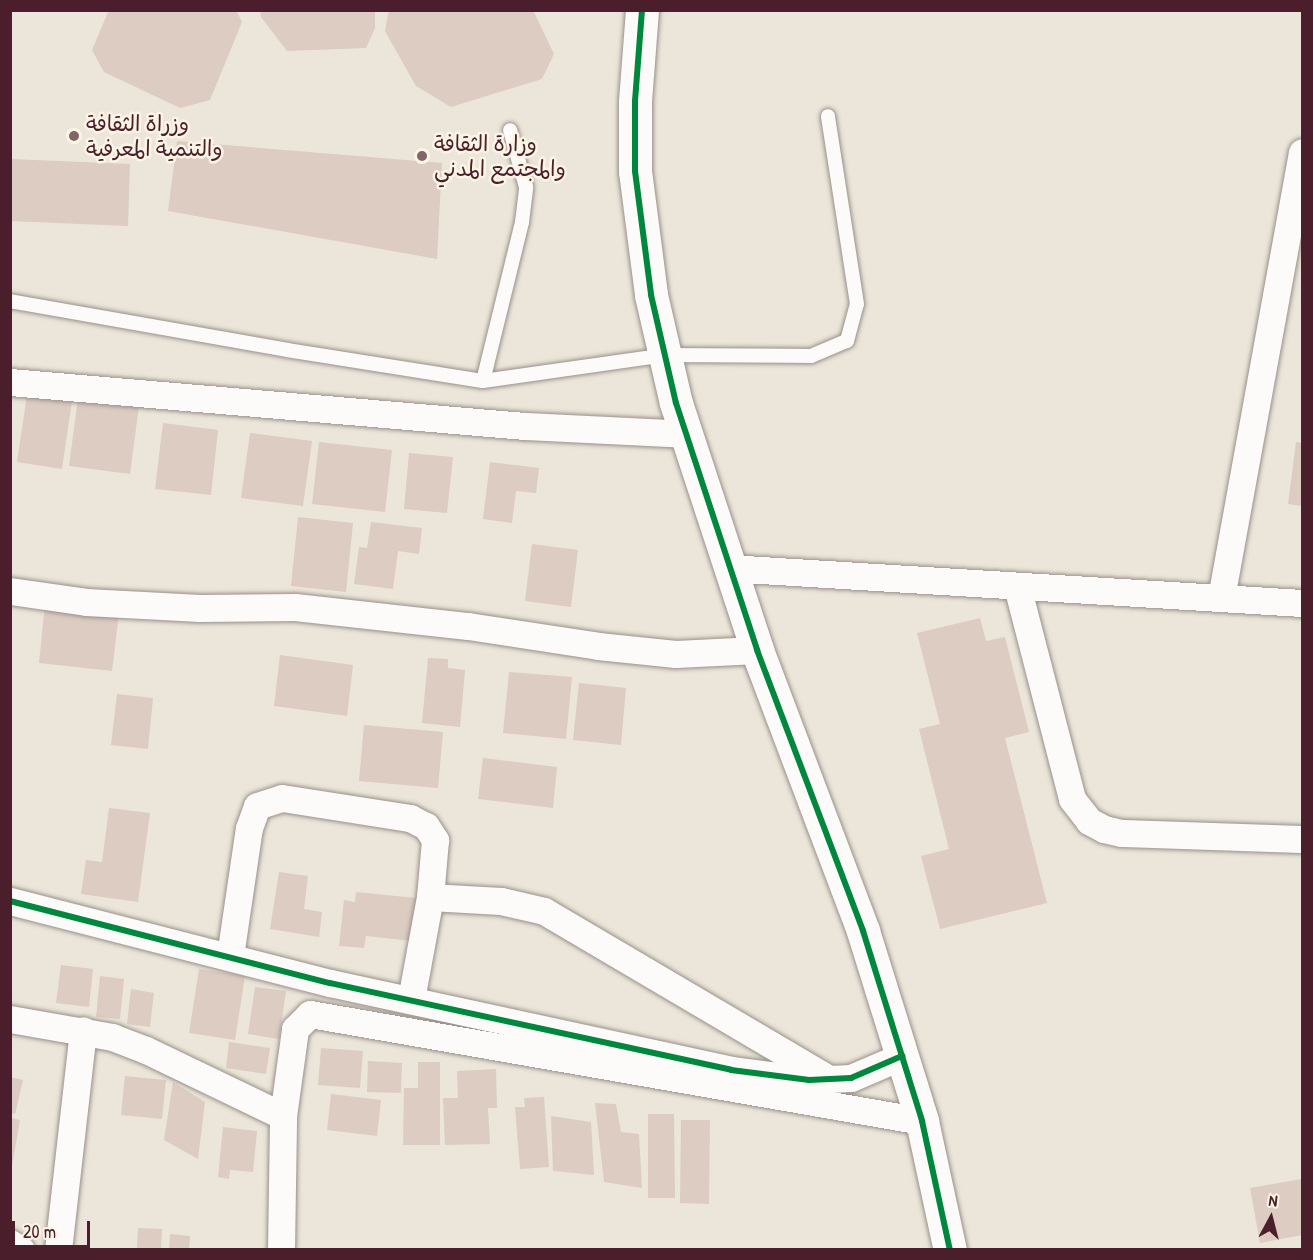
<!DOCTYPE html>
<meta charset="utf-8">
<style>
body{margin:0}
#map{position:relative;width:1313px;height:1260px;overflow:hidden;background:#ebe6d9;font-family:"Patrick Hand","Playpen Sans Arabic",sans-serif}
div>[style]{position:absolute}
.building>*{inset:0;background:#dcccc1}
.roads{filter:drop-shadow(0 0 2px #9a908b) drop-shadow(0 0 2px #9a908b)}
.lane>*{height:14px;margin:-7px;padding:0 7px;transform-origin:7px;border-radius:7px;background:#fcfbf9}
.street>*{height:27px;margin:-13.5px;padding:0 13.5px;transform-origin:13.5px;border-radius:13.5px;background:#fcfbf9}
.secondary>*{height:33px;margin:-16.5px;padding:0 16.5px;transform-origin:16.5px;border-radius:16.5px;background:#fcfbf9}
.cycleway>*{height:6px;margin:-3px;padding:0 3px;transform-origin:3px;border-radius:3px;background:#00873e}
.dots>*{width:16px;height:16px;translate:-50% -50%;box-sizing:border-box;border:3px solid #fcf5e5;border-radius:50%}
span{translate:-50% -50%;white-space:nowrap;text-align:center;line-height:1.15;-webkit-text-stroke:5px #fcf5e5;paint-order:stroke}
.poi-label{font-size:22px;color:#4a1f2b}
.left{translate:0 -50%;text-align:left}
.frame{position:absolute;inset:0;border:12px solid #4a1f2b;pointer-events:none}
.north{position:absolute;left:1241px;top:1188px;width:60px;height:60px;-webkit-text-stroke:4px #fcf5e5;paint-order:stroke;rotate:7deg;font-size:16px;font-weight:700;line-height:24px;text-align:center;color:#4a1f2b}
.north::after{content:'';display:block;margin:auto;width:21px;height:27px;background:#4a1f2b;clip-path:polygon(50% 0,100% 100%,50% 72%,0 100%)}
.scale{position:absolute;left:12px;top:1221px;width:78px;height:27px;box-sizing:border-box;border:3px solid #4a1f2b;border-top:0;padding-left:8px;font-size:18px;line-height:21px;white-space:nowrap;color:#4a1f2b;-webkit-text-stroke:4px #fcf5e5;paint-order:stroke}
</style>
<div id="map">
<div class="building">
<div style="clip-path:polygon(109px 10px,236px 10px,242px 22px,210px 100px,180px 108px,104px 72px,92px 50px)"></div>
<div style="clip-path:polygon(260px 10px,375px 10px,375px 28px,366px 48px,287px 51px,261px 17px)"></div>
<div style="clip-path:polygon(389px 10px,533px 10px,554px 54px,542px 79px,451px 107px,416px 86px,385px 31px)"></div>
<div style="clip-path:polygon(177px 141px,442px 163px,437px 259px,168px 211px)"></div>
<div style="clip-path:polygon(10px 159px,130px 164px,128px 226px,10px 221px)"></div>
<div style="clip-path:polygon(27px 395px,72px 401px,62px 469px,17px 462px)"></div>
<div style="clip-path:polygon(78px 398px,139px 406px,130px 474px,69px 466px)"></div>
<div style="clip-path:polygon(163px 423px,218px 430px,211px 495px,155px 489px)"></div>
<div style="clip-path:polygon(250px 433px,312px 441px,303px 506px,241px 498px)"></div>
<div style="clip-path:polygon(319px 442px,392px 450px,385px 512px,312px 504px)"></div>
<div style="clip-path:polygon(1296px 442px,1302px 443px,1302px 506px,1288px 504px)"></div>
<div style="clip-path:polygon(409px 453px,453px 457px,447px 513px,404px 509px)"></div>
<div style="clip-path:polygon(490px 462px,539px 468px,536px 493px,516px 491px,512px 523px,483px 519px)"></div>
<div style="clip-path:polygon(298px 517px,353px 523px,346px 592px,291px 586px)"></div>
<div style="clip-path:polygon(371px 522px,422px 528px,419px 554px,398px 551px,393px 589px,354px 584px,359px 547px,367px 548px)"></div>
<div style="clip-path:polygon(532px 544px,578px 550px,571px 607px,525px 601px)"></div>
<div style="clip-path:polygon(45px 604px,119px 613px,112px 671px,39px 663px)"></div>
<div style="clip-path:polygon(980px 618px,986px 641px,1005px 637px,1029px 732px,1005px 738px,1047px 903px,940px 929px,921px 856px,949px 849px,919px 729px,940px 724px,917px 633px)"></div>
<div style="clip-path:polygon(280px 655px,353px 665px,347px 716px,274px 706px)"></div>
<div style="clip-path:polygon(428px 658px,448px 659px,448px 668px,465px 670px,460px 727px,422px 723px)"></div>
<div style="clip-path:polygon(509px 672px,572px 677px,566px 739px,503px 733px)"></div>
<div style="clip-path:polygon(579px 683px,626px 688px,621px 745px,573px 740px)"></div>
<div style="clip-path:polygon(117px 694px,153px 698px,148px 749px,111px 745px)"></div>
<div style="clip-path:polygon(364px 725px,443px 732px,438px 788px,359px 781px)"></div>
<div style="clip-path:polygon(483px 758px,557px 767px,553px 808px,478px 799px)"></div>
<div style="clip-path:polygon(109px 808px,150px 813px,138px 902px,81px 894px,86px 860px,102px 862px)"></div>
<div style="clip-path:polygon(279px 872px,308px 876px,304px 909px,322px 912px,319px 937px,270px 929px)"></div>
<div style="clip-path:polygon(356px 892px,416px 898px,411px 941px,366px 936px,364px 948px,339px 946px,344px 900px,355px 902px)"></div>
<div style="clip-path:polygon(61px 965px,93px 969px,89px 1007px,56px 1003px)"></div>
<div style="clip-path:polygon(199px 969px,245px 976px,235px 1040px,189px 1033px)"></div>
<div style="clip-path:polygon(100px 976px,124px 979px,120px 1019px,96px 1017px)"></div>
<div style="clip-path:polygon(255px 987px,286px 991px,279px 1039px,248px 1034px)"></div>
<div style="clip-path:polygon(131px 989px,154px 993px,150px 1027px,127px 1024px)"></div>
<div style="clip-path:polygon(229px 1042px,270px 1048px,266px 1074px,226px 1068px)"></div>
<div style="clip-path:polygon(321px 1048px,363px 1051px,360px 1088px,318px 1085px)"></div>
<div style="clip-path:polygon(368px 1061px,402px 1063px,401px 1093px,367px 1092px)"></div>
<div style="clip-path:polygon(418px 1062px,440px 1062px,440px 1145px,403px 1145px,404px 1088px,418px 1088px)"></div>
<div style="clip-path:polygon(496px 1069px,497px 1108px,488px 1108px,490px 1144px,445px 1145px,443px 1098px,458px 1098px,457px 1071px)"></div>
<div style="clip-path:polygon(125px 1076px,166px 1080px,162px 1119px,121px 1115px)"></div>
<div style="clip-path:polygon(10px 1077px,23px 1080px,15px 1114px,10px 1113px)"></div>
<div style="clip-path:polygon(173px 1082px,205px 1102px,198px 1159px,164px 1140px)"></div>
<div style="clip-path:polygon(331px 1094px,381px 1100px,377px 1136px,327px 1130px)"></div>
<div style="clip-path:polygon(544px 1097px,549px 1167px,520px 1169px,515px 1107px,525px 1107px,524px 1098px)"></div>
<div style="clip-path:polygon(595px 1103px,616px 1104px,621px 1132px,639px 1134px,642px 1188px,604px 1182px)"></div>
<div style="clip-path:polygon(648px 1114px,674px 1114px,675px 1198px,648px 1198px)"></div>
<div style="clip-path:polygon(551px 1116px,591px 1122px,594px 1175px,553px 1171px)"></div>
<div style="clip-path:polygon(10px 1118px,20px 1120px,12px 1166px,10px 1165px)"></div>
<div style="clip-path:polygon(681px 1120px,710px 1120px,709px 1204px,680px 1203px)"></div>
<div style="clip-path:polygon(223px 1127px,257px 1131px,253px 1172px,230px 1170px,229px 1179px,218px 1177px)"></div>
<div style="clip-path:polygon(1302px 1179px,1302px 1235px,1260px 1243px,1250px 1188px)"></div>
<div style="clip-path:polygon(138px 1228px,162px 1229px,161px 1250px,137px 1250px)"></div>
<div style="clip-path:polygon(170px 1234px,190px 1236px,189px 1250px,169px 1250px)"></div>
</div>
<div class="roads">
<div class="lane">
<div style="left:10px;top:301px;width:281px;rotate:10deg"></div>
<div style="left:287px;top:350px;width:198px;rotate:9deg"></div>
<div style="left:483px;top:381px;width:184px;rotate:-8.1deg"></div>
<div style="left:665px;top:355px;width:146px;rotate:0.4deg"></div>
<div style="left:811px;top:356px;width:39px;rotate:-23deg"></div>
<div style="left:847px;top:341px;width:38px;rotate:-75deg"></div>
<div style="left:857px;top:304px;width:190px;rotate:-98.8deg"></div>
<div style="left:483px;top:381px;width:164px;rotate:-76.2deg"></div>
<div style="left:522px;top:222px;width:35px;rotate:-83deg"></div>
<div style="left:526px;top:187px;width:59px;rotate:-105.7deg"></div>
</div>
<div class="street">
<div style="left:10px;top:382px;width:516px;rotate:4.89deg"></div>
<div style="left:524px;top:426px;width:162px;rotate:2.8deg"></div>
<div style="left:728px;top:568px;width:575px;rotate:3.49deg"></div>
<div style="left:1017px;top:586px;width:220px;rotate:75.5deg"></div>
<div style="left:1072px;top:799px;width:28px;rotate:52deg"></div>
<div style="left:1089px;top:821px;width:17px;rotate:28deg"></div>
<div style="left:1104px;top:829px;width:18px;rotate:13deg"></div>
<div style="left:1122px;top:833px;width:180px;rotate:1.9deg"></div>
<div style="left:10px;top:591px;width:77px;rotate:8.2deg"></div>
<div style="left:86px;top:602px;width:114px;rotate:3deg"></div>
<div style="left:200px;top:608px;width:95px;rotate:-0.6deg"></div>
<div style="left:295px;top:607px;width:174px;rotate:6.3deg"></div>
<div style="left:468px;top:626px;width:132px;rotate:8.7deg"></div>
<div style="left:598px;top:646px;width:78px;rotate:5.9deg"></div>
<div style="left:676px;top:654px;width:81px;rotate:-2.8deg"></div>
<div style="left:1221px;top:598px;width:453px;rotate:-79.7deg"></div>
<div style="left:430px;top:897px;width:71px;rotate:3.2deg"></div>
<div style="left:501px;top:901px;width:44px;rotate:13.1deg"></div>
<div style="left:544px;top:911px;width:327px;rotate:30.5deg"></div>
<div style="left:10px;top:901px;width:330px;rotate:14.4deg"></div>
<div style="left:330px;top:983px;width:410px;rotate:12.2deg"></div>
<div style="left:731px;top:1070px;width:79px;rotate:7.3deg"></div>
<div style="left:809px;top:1080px;width:42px;rotate:-2.7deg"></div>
<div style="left:851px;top:1078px;width:56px;rotate:-23.3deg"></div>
<div style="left:230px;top:956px;width:129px;rotate:-81.6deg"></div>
<div style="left:249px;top:828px;width:23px;rotate:-70deg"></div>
<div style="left:257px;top:806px;width:26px;rotate:-18deg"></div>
<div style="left:282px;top:798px;width:130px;rotate:8.9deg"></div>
<div style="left:410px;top:818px;width:18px;rotate:27deg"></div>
<div style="left:426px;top:826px;width:17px;rotate:57deg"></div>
<div style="left:435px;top:840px;width:57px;rotate:95deg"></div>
<div style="left:430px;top:897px;width:105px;rotate:100.5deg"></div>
<div style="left:10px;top:1019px;width:104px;rotate:10deg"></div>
<div style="left:112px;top:1037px;width:36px;rotate:21deg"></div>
<div style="left:146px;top:1050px;width:152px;rotate:25.7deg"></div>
<div style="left:10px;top:1243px;width:13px;rotate:32deg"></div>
<div style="left:58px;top:1250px;width:221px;rotate:-83.5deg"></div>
<div style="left:281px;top:1250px;width:134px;rotate:-89.1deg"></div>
<div style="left:283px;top:1116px;width:88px;rotate:-82.1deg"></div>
<div style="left:295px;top:1029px;width:21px;rotate:-45deg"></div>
<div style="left:310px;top:1014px;width:621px;rotate:9.92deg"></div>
</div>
<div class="secondary">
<div style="left:642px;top:10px;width:92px;rotate:94.4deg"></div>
<div style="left:635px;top:102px;width:69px;rotate:90deg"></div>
<div style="left:635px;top:171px;width:125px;rotate:82.6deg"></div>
<div style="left:651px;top:295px;width:111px;rotate:77deg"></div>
<div style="left:676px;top:403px;width:260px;rotate:71.8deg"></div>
<div style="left:757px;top:650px;width:300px;rotate:69.3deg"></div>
<div style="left:863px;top:931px;width:199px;rotate:72.7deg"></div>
<div style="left:922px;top:1121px;width:132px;rotate:77.8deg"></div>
</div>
</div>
<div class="cycleway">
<div style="left:642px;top:10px;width:92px;rotate:94.4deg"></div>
<div style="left:635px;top:102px;width:69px;rotate:90deg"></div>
<div style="left:635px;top:171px;width:125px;rotate:82.6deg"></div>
<div style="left:651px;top:295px;width:111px;rotate:77deg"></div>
<div style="left:676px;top:403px;width:260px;rotate:71.8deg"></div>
<div style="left:757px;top:650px;width:300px;rotate:69.3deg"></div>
<div style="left:863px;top:931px;width:199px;rotate:72.7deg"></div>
<div style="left:922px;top:1121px;width:132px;rotate:77.8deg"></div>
<div style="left:10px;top:901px;width:330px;rotate:14.4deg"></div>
<div style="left:330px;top:983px;width:410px;rotate:12.2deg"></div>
<div style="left:731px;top:1070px;width:79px;rotate:7.3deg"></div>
<div style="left:809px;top:1080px;width:42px;rotate:-2.7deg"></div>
<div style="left:851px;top:1078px;width:56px;rotate:-23.3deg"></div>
</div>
<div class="dots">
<div style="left:74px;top:136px;background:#826568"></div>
<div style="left:422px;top:156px;background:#826568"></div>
</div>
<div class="poi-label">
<span class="left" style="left:86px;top:136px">وزراة الثقافة<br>والتنمية المعرفية</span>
<span class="left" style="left:434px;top:156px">وزارة الثقافة<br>والمجتمع المدني</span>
</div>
<div class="frame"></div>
<div class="north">N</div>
<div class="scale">20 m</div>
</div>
